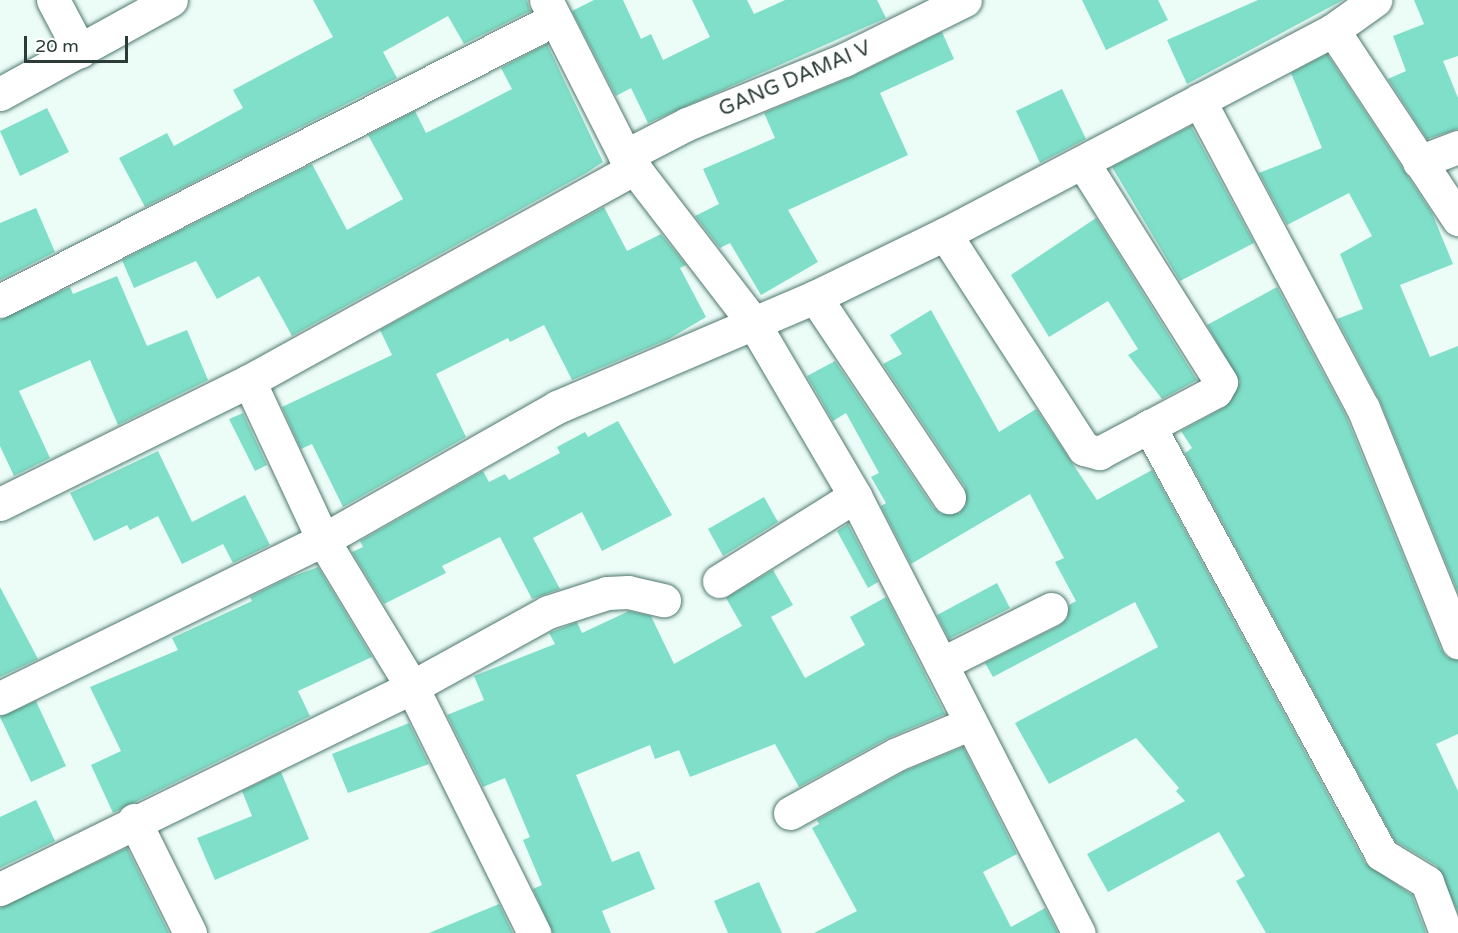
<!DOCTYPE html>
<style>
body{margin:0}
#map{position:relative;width:1458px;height:933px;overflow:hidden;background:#ecfdf8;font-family:"Varela Round",sans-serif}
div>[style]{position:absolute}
.building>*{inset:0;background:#80dfc9}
.roads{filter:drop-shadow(0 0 2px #4f786e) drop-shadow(0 0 2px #4f786e)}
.minor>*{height:33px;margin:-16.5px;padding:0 16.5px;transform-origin:16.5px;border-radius:16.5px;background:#fff}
span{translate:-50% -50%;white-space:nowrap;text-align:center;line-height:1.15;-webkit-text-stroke:4.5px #fff;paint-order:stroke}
.street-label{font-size:21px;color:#2b3c38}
.scale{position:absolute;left:24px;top:36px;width:104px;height:27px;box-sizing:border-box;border:3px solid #2b3c38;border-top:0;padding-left:8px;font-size:18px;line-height:21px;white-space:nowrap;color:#2b3c38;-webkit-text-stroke:4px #fff;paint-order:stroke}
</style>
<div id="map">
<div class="building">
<div style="clip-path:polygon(313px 0,527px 0,530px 11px,464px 44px,448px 16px,383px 52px,397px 78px,145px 207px,119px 158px,167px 133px,174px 146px,243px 108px,233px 90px,333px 37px)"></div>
<div style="clip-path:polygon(594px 0,623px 0,641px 39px,651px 34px,663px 60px,710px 37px,692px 0,747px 0,754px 14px,785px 0,877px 0,886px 18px,648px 123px,631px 88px,616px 96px,572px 11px)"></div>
<div style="clip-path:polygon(1082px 0,1158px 0,1168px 20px,1106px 50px)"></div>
<div style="clip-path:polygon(1258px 0,1343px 0,1187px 84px,1167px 40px)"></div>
<div style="clip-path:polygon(1414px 0,1458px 0,1458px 56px,1443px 61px,1458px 98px,1458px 129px,1427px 139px,1388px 79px,1406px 71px,1393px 36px,1424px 24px)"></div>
<div style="clip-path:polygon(942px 32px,954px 59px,880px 93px,908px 155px,788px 210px,818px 262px,761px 295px,730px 243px,720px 248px,695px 216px,719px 204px,703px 169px,775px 138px,764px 113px,851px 77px)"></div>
<div style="clip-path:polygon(547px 44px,603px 162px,586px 173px,292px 336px,259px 276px,217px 299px,196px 261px,134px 288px,122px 260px,312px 164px,347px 230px,403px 199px,368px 135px,415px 111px,426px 133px,460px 116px,512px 89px,501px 68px)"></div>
<div style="clip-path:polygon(1327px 54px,1432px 213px,1453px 264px,1400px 285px,1430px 357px,1458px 346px,1458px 592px,1380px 401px,1337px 319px,1363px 309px,1340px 254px,1372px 236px,1349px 193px,1287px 225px,1259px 173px,1322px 148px,1291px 73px)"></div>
<div style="clip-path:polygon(1062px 89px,1086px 139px,1040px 163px,1016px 111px)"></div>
<div style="clip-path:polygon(47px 108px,69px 152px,20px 176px,0 131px)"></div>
<div style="clip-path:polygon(1191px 126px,1254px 243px,1180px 281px,1112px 167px)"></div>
<div style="clip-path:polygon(604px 207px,627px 251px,661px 234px,686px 265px,680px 268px,706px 317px,669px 339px,572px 380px,544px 325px,510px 342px,508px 338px,436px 374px,466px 437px,343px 507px,312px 444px,301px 449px,282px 407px,392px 355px,380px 330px)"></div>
<div style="clip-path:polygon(36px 208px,55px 252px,0 280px,0 223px)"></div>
<div style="clip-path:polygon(1096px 218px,1197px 380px,1162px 399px,1128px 355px,1138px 349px,1108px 301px,1049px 337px,1011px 275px)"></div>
<div style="clip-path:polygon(117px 276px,147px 346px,187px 330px,208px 380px,118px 425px,90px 360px,19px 391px,50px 458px,14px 476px,0 446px,0 320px,70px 287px,73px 294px)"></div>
<div style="clip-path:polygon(1277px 287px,1346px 416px,1441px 649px,1447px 657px,1458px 660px,1458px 734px,1436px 744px,1458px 791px,1458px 912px,1437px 866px,1395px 841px,1185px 453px,1192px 448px,1181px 431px,1225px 407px,1240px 382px,1207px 325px)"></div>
<div style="clip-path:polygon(931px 310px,999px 432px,1036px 409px,1097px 500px,1152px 470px,1365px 863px,1412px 895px,1426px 933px,1266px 933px,1236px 881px,1245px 876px,1219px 832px,1108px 892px,1087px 854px,1185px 801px,1176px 791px,1179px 788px,1136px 738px,1049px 784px,1015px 723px,1158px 647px,1135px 602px,993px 677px,985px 663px,1059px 626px,1067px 619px,1069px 605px,1076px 601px,1055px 562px,1064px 558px,1030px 494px,911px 564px,881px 506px,886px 503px,871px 477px,879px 473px,846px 413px,833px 421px,807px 376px,835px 361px,933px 507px,941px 514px,959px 513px,966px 505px,965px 487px,883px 364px,902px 354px,890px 335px)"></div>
<div style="clip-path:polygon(243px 413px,267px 465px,255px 471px,229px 419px)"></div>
<div style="clip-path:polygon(618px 421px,672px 515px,602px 551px,582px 512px,533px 538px,560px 589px,532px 599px,500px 537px,442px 566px,446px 573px,384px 604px,352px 552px,363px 547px,360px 541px,483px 471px,489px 482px,505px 474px,509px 480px,560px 453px,557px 447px,585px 432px,588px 437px)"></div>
<div style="clip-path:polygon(158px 451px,192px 522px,245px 495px,270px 545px,233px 563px,223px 544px,182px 564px,158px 516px,130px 530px,127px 525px,94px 541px,70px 493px)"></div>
<div style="clip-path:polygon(764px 497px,778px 522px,723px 556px,708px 529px)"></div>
<div style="clip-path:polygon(848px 524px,878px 582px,868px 588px,837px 531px)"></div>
<div style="clip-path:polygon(318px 567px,372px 657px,298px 691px,310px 716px,113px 813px,91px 765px,121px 751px,90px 687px,178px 650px,172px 638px,252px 601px,250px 597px,286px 579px)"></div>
<div style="clip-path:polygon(773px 570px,793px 605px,771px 617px,805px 678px,865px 645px,850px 617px,886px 597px,945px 714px,888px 738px,799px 787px,775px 744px,690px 777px,679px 750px,655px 759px,650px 745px,576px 775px,612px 862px,639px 851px,655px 889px,602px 911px,611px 933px,553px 933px,533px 889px,542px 885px,523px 840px,530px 837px,505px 778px,483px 787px,447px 715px,484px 700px,474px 676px,555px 644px,549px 633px,577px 622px,582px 633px,629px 611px,651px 616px,674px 664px,742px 626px,726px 598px)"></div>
<div style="clip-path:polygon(997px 583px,1010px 608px,949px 639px,937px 615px)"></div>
<div style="clip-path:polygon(0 587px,38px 659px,0 677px)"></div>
<div style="clip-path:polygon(36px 701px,66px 766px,31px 782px,0 717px)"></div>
<div style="clip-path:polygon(409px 723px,429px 764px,348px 793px,332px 754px)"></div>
<div style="clip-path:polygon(963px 747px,1017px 854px,983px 872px,1011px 927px,1045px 908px,1058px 933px,814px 933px,857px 911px,812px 828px,819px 824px,817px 820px,905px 771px)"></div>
<div style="clip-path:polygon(281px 772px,309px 839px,215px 880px,197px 838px,252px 816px,242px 791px)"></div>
<div style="clip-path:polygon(36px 800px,55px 841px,0 868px,0 817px)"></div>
<div style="clip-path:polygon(127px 848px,169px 933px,0 933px,0 908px)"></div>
<div style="clip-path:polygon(759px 882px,782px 933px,728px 933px,714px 901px)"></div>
<div style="clip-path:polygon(499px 904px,513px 933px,429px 933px)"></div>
</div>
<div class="roads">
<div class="minor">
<div style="left:53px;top:0;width:58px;rotate:62.1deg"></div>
<div style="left:546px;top:0;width:175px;rotate:63.1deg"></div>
<div style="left:625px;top:156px;width:210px;rotate:52.4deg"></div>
<div style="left:753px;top:322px;width:202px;rotate:59.6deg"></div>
<div style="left:855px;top:496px;width:491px;rotate:62.9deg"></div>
<div style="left:1333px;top:30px;width:227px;rotate:56.5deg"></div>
<div style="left:0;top:94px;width:195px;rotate:-28.8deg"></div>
<div style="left:1199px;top:100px;width:349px;rotate:62deg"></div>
<div style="left:1363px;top:408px;width:253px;rotate:67.9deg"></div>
<div style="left:625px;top:156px;width:70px;rotate:-27.3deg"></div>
<div style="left:687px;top:124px;width:170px;rotate:-22.2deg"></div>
<div style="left:844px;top:60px;width:135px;rotate:-26.4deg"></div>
<div style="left:1419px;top:162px;width:42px;rotate:-21deg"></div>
<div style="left:945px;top:234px;width:256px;rotate:57.1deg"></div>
<div style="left:1084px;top:449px;width:16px;rotate:15deg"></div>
<div style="left:1099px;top:453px;width:132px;rotate:-27.9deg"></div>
<div style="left:1216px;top:391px;width:10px;rotate:-61deg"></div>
<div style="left:1221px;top:382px;width:259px;rotate:-122.2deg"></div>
<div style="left:815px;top:297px;width:241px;rotate:56.2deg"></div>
<div style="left:0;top:301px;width:623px;rotate:-26.94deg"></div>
<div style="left:249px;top:381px;width:175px;rotate:65deg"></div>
<div style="left:323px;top:540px;width:172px;rotate:58.8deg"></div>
<div style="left:412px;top:687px;width:275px;rotate:63.6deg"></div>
<div style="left:1149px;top:426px;width:487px;rotate:61.5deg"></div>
<div style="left:1381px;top:854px;width:54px;rotate:31.3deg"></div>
<div style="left:1427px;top:882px;width:54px;rotate:69.6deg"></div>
<div style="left:0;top:504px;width:278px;rotate:-26.3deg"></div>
<div style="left:249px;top:381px;width:441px;rotate:-28.9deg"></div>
<div style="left:719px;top:581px;width:160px;rotate:-32deg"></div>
<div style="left:941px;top:664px;width:123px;rotate:-26.6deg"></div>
<div style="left:0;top:698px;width:360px;rotate:-26.1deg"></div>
<div style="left:323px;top:540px;width:269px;rotate:-29.6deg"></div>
<div style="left:557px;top:407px;width:280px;rotate:-23.1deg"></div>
<div style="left:815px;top:297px;width:144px;rotate:-25.9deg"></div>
<div style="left:945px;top:234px;width:438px;rotate:-27.7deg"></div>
<div style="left:1333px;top:30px;width:52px;rotate:-35.5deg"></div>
<div style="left:790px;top:813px;width:122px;rotate:-28.9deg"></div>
<div style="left:897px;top:754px;width:78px;rotate:-22.6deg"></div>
<div style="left:134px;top:820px;width:126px;rotate:63.6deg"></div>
<div style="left:0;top:889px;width:459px;rotate:-26.1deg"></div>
<div style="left:412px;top:687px;width:155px;rotate:-28.9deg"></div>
<div style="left:548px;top:612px;width:62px;rotate:-17.9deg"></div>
<div style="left:607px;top:593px;width:21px;rotate:-3deg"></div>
<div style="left:628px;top:592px;width:37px;rotate:13deg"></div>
</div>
</div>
<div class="street-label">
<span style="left:795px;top:79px;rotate:-23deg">GANG DAMAI V</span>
</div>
<div class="scale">20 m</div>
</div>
